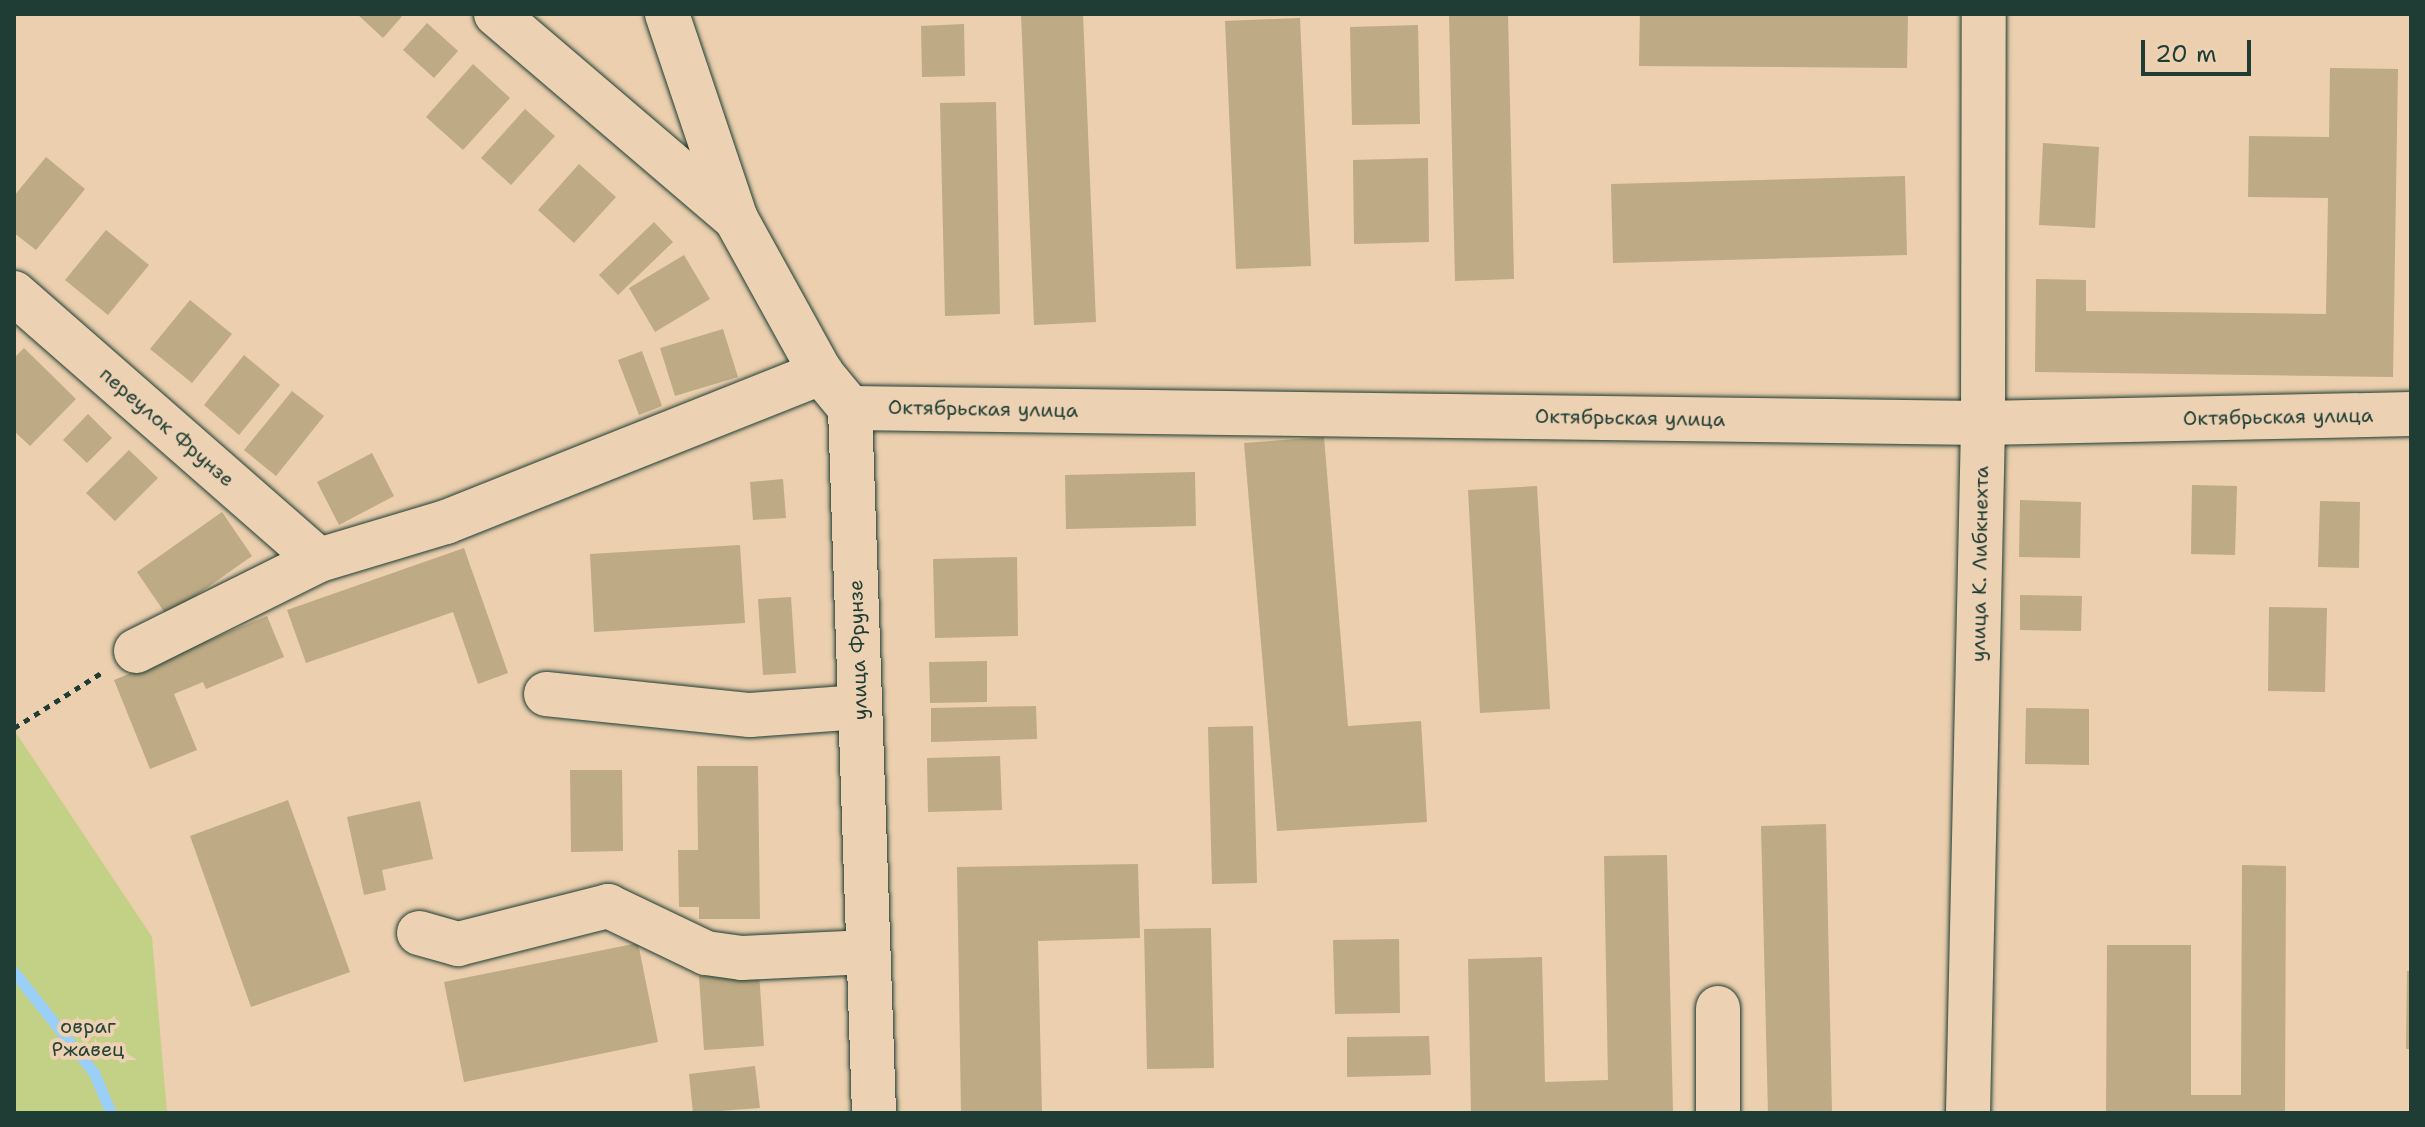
<!DOCTYPE html>
<meta charset="utf-8">
<style>
body{margin:0}
#map{position:relative;width:2425px;height:1127px;overflow:hidden;background:#ebcfae;font-family:"Shantell Sans",sans-serif}
div>[style]{position:absolute}
.green>*{inset:0;background:#c2d186}
.stream>*{height:11px;margin:-5.5px;padding:0 5.5px;transform-origin:5.5px;border-radius:5.5px;background:#9acff8}
.building>*{inset:0;background:#beaa84}
.path>*{height:5px;margin-top:-2.5px;transform-origin:0;background:repeating-linear-gradient(90deg,#1f3d34 0 6px,transparent 0 12px)}
.roads{filter:drop-shadow(0 0 2px #1f3d34) drop-shadow(0 0 2px #1f3d34)}
.minor>*{height:44px;margin:-22px;padding:0 22px;transform-origin:22px;border-radius:22px;background:#ecd1b3}
span{translate:-50% -50%;white-space:nowrap;text-align:center;line-height:1.15;-webkit-text-stroke:8px #ecd1b3;paint-order:stroke}
.street-label{font-size:20px;color:#1f3d34}
.park-label{font-size:20px;color:#274438}
.frame{position:absolute;inset:0;border:16px solid #1f3d34;pointer-events:none}
.scale{position:absolute;left:2141px;top:40px;width:110px;height:36px;box-sizing:border-box;border:4px solid #1f3d34;border-top:0;padding-left:10px;font-size:24px;line-height:28px;white-space:nowrap;color:#1f3d34;-webkit-text-stroke:6px #ecd1b3;paint-order:stroke}
</style>
<div id="map">
<div class="green">
<div style="clip-path:polygon(14px 730px,152px 937px,167px 1113px,14px 1113px)"></div>
</div>
<div class="stream">
<div style="left:14px;top:972px;width:129px;rotate:51.6deg"></div>
<div style="left:94px;top:1073px;width:43px;rotate:67deg"></div>
</div>
<div class="building">
<div style="clip-path:polygon(357px 14px,404px 14px,383px 38px)"></div>
<div style="clip-path:polygon(1021px 14px,1083px 14px,1096px 322px,1034px 325px)"></div>
<div style="clip-path:polygon(1449px 14px,1508px 14px,1514px 279px,1455px 281px)"></div>
<div style="clip-path:polygon(1640px 14px,1908px 14px,1907px 68px,1639px 66px)"></div>
<div style="clip-path:polygon(1300px 18px,1311px 266px,1236px 269px,1225px 21px)"></div>
<div style="clip-path:polygon(427px 23px,458px 51px,434px 78px,403px 50px)"></div>
<div style="clip-path:polygon(964px 24px,965px 76px,922px 77px,921px 26px)"></div>
<div style="clip-path:polygon(1418px 25px,1420px 124px,1352px 125px,1350px 27px)"></div>
<div style="clip-path:polygon(473px 64px,510px 98px,463px 150px,426px 117px)"></div>
<div style="clip-path:polygon(2330px 68px,2398px 69px,2393px 377px,2035px 372px,2036px 279px,2086px 280px,2086px 311px,2326px 314px,2328px 198px,2248px 197px,2249px 136px,2329px 137px)"></div>
<div style="clip-path:polygon(996px 102px,1000px 314px,945px 316px,940px 103px)"></div>
<div style="clip-path:polygon(525px 109px,555px 136px,511px 185px,481px 158px)"></div>
<div style="clip-path:polygon(2043px 143px,2099px 147px,2095px 228px,2039px 225px)"></div>
<div style="clip-path:polygon(46px 157px,85px 189px,36px 250px,14px 233px,14px 196px)"></div>
<div style="clip-path:polygon(1428px 158px,1429px 242px,1354px 244px,1353px 160px)"></div>
<div style="clip-path:polygon(579px 164px,616px 197px,574px 243px,538px 210px)"></div>
<div style="clip-path:polygon(1905px 176px,1907px 255px,1613px 263px,1611px 184px)"></div>
<div style="clip-path:polygon(654px 222px,673px 242px,618px 295px,599px 275px)"></div>
<div style="clip-path:polygon(106px 230px,149px 265px,108px 315px,65px 280px)"></div>
<div style="clip-path:polygon(684px 255px,710px 299px,655px 332px,629px 288px)"></div>
<div style="clip-path:polygon(190px 300px,232px 334px,192px 383px,150px 349px)"></div>
<div style="clip-path:polygon(723px 329px,738px 377px,675px 396px,660px 348px)"></div>
<div style="clip-path:polygon(24px 348px,76px 399px,30px 446px,14px 431px,14px 358px)"></div>
<div style="clip-path:polygon(642px 351px,662px 406px,639px 415px,618px 360px)"></div>
<div style="clip-path:polygon(244px 355px,280px 385px,239px 435px,204px 405px)"></div>
<div style="clip-path:polygon(292px 391px,324px 416px,276px 476px,244px 450px)"></div>
<div style="clip-path:polygon(88px 414px,112px 438px,87px 463px,63px 440px)"></div>
<div style="clip-path:polygon(1324px 437px,1348px 726px,1421px 721px,1427px 822px,1277px 831px,1244px 443px)"></div>
<div style="clip-path:polygon(129px 450px,158px 478px,115px 521px,86px 493px)"></div>
<div style="clip-path:polygon(372px 453px,394px 496px,339px 525px,317px 482px)"></div>
<div style="clip-path:polygon(1195px 472px,1196px 526px,1066px 529px,1065px 475px)"></div>
<div style="clip-path:polygon(783px 479px,786px 518px,753px 520px,750px 482px)"></div>
<div style="clip-path:polygon(2192px 485px,2237px 486px,2235px 555px,2191px 554px)"></div>
<div style="clip-path:polygon(1537px 486px,1550px 709px,1480px 713px,1468px 490px)"></div>
<div style="clip-path:polygon(2020px 500px,2081px 502px,2080px 558px,2019px 557px)"></div>
<div style="clip-path:polygon(2320px 501px,2360px 502px,2359px 568px,2318px 567px)"></div>
<div style="clip-path:polygon(222px 512px,252px 556px,167px 616px,137px 572px)"></div>
<div style="clip-path:polygon(740px 545px,745px 623px,594px 632px,590px 554px)"></div>
<div style="clip-path:polygon(464px 548px,508px 673px,478px 684px,453px 612px,306px 663px,287px 610px)"></div>
<div style="clip-path:polygon(1017px 557px,1018px 636px,935px 638px,933px 559px)"></div>
<div style="clip-path:polygon(2020px 595px,2082px 596px,2081px 631px,2020px 630px)"></div>
<div style="clip-path:polygon(791px 597px,796px 673px,763px 675px,758px 599px)"></div>
<div style="clip-path:polygon(2269px 607px,2327px 608px,2325px 692px,2268px 691px)"></div>
<div style="clip-path:polygon(267px 616px,284px 657px,206px 689px,203px 682px,174px 694px,197px 750px,150px 769px,114px 680px)"></div>
<div style="clip-path:polygon(987px 661px,987px 702px,930px 703px,929px 662px)"></div>
<div style="clip-path:polygon(1036px 706px,1037px 739px,931px 742px,931px 708px)"></div>
<div style="clip-path:polygon(2026px 708px,2089px 709px,2089px 765px,2025px 764px)"></div>
<div style="clip-path:polygon(1253px 726px,1257px 883px,1212px 884px,1208px 727px)"></div>
<div style="clip-path:polygon(1000px 756px,1002px 810px,928px 812px,927px 758px)"></div>
<div style="clip-path:polygon(697px 766px,758px 766px,760px 919px,699px 919px,699px 907px,679px 907px,678px 850px,698px 850px)"></div>
<div style="clip-path:polygon(570px 770px,622px 770px,623px 851px,571px 852px)"></div>
<div style="clip-path:polygon(288px 800px,350px 972px,251px 1007px,190px 836px)"></div>
<div style="clip-path:polygon(420px 801px,433px 859px,382px 870px,386px 890px,364px 895px,347px 817px)"></div>
<div style="clip-path:polygon(1826px 824px,1832px 1113px,1768px 1113px,1761px 826px)"></div>
<div style="clip-path:polygon(1667px 855px,1673px 1113px,1471px 1113px,1468px 959px,1542px 957px,1545px 1082px,1608px 1080px,1604px 856px)"></div>
<div style="clip-path:polygon(1138px 864px,1140px 938px,1038px 941px,1042px 1113px,961px 1113px,957px 867px)"></div>
<div style="clip-path:polygon(2242px 865px,2286px 866px,2285px 1113px,2106px 1113px,2107px 945px,2191px 945px,2191px 1095px,2241px 1095px)"></div>
<div style="clip-path:polygon(1211px 928px,1214px 1068px,1147px 1069px,1144px 929px)"></div>
<div style="clip-path:polygon(1399px 939px,1400px 1013px,1335px 1014px,1333px 940px)"></div>
<div style="clip-path:polygon(638px 943px,658px 1042px,464px 1082px,444px 982px)"></div>
<div style="clip-path:polygon(2407px 971px,2411px 971px,2411px 1049px,2406px 1049px)"></div>
<div style="clip-path:polygon(759px 972px,764px 1046px,704px 1050px,699px 976px)"></div>
<div style="clip-path:polygon(1429px 1036px,1431px 1075px,1347px 1077px,1347px 1037px)"></div>
<div style="clip-path:polygon(755px 1066px,760px 1108px,693px 1113px,689px 1074px)"></div>
</div>
<div class="path">
<div style="left:14px;top:728px;width:107px;rotate:-32.3deg"></div>
</div>
<div class="roads">
<div class="minor">
<div style="left:496px;top:14px;width:316px;rotate:40.5deg"></div>
<div style="left:667px;top:14px;width:216px;rotate:71.4deg"></div>
<div style="left:736px;top:219px;width:176px;rotate:61.1deg"></div>
<div style="left:821px;top:373px;width:45px;rotate:50.4deg"></div>
<div style="left:850px;top:408px;width:705px;rotate:88.05deg"></div>
<div style="left:14px;top:293px;width:405px;rotate:41.2deg"></div>
<div style="left:850px;top:408px;width:1133px;rotate:0.76deg"></div>
<div style="left:1983px;top:423px;width:428px;rotate:-1.2deg"></div>
<div style="left:136px;top:651px;width:204px;rotate:-26.4deg"></div>
<div style="left:319px;top:560px;width:133px;rotate:-16.7deg"></div>
<div style="left:446px;top:522px;width:404px;rotate:-21.7deg"></div>
<div style="left:546px;top:694px;width:205px;rotate:5.9deg"></div>
<div style="left:750px;top:715px;width:110px;rotate:-4.2deg"></div>
<div style="left:419px;top:933px;width:41px;rotate:15.8deg"></div>
<div style="left:458px;top:944px;width:155px;rotate:-14.2deg"></div>
<div style="left:608px;top:906px;width:109px;rotate:25.6deg"></div>
<div style="left:706px;top:953px;width:36px;rotate:8deg"></div>
<div style="left:742px;top:958px;width:126px;rotate:-2.7deg"></div>
<div style="left:1718px;top:1113px;width:105px;rotate:-90deg"></div>
<div style="left:1968px;top:1113px;width:690px;rotate:-88.75deg"></div>
<div style="left:1983px;top:423px;width:409px;rotate:-89.9deg"></div>
</div>
</div>
<div class="street-label">
<span style="left:983px;top:409px;rotate:1deg">Октябрьская улица</span>
<span style="left:2278px;top:417px;rotate:-1deg">Октябрьская улица</span>
<span style="left:1630px;top:418px;rotate:1deg">Октябрьская улица</span>
<span style="left:167px;top:427px;rotate:41deg">переулок Фрунзе</span>
<span style="left:1980px;top:564px;rotate:-89deg">улица К. Либкнехта</span>
<span style="left:858px;top:650px;rotate:-92deg">улица Фрунзе</span>
</div>
<div class="park-label">
<span style="left:88px;top:1038px">овраг<br>Ржавец</span>
</div>
<div class="frame"></div>
<div class="scale">20 m</div>
</div>
